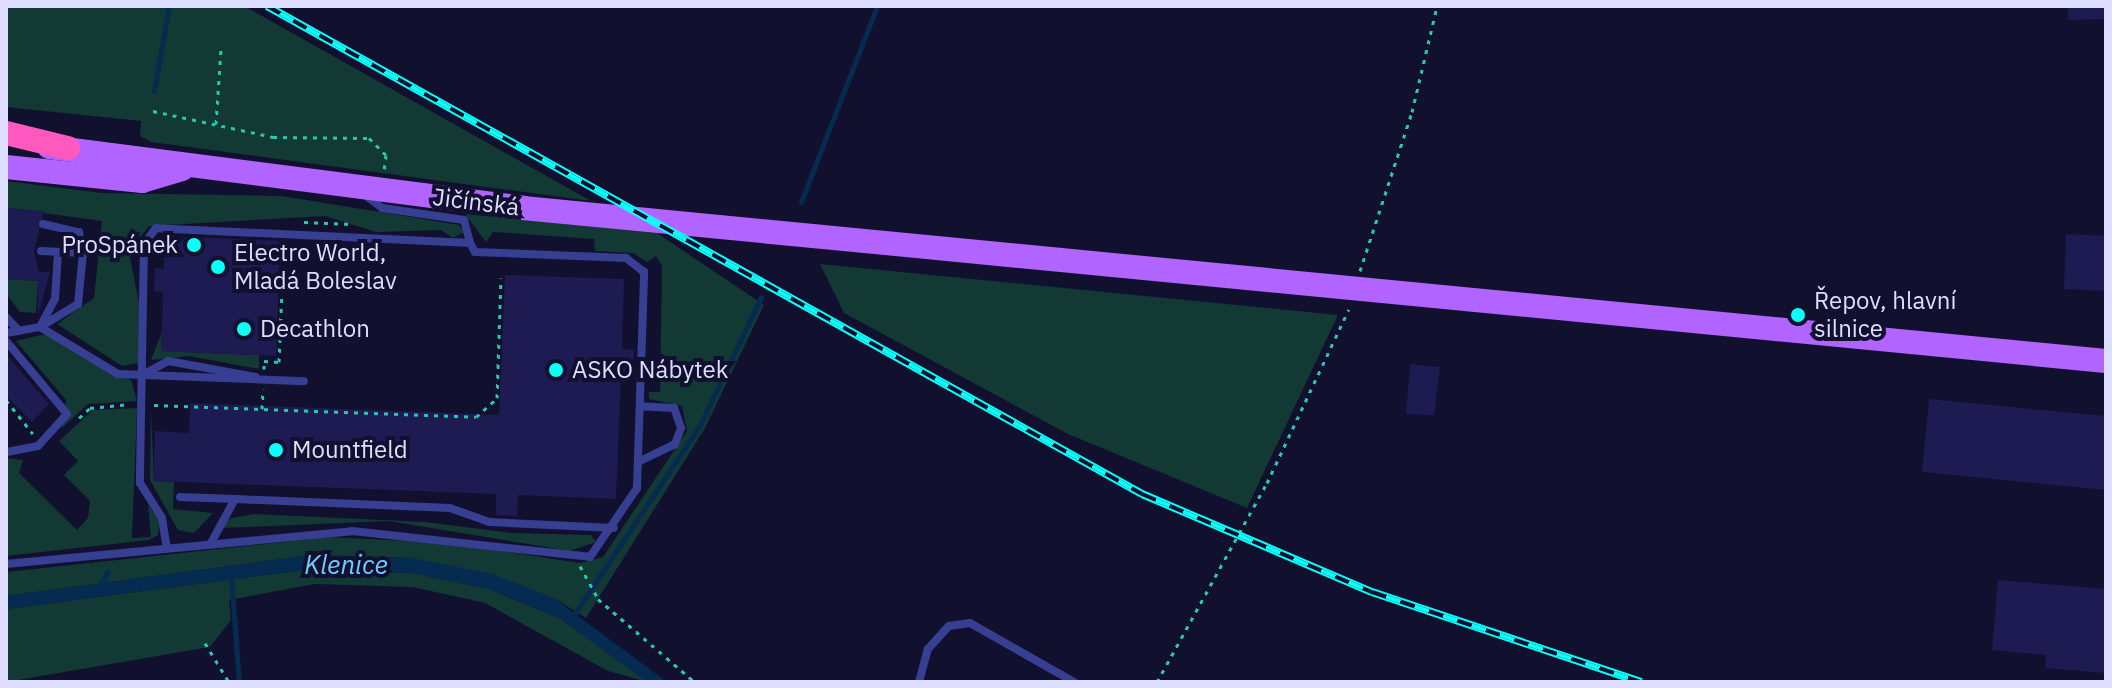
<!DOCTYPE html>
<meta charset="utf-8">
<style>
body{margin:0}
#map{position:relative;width:2112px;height:688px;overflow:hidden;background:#11102f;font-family:"IBM Plex Sans",sans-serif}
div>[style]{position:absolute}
.green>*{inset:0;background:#123933}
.water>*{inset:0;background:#062b51}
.stream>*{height:5px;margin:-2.5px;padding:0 2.5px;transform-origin:2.5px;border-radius:2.5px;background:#062b51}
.building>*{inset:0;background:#1e1a52}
.path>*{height:3px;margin-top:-1.5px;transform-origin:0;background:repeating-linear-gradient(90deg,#26caab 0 4px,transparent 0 10px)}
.lane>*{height:8px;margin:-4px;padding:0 4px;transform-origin:4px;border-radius:4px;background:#373f92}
.primary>*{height:24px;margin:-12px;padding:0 12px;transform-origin:12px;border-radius:12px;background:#b164ff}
.highway>*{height:24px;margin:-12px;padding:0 12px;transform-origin:12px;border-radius:12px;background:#ff58be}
.rail>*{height:8px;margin-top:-4px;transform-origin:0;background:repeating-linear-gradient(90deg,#11102f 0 15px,#09fff7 0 30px);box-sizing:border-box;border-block:2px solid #09fff7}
.dots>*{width:22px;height:22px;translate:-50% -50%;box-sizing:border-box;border:4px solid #11102f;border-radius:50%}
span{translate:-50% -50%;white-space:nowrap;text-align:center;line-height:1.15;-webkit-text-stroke:8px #11102f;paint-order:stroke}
.street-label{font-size:24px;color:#dddeff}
.poi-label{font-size:24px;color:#dddeff}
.right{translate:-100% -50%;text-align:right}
.left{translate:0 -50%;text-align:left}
.water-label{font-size:26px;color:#6bceff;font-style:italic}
.frame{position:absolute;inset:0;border:8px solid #dddeff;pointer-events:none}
</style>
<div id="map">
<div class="green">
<div style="clip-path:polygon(6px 6px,244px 6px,591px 201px,151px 142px,140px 136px,141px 121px,6px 107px)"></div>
<div style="clip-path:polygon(6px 181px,102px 193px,282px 196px,459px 225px,464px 232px,453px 238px,441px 230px,376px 232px,325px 216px,149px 226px,129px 252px,139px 303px,139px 363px,122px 366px,57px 324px,94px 298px,102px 221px,6px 208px)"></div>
<div style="clip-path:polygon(465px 214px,657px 233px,764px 305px,705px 428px,586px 618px,554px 598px,412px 558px,312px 555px,6px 596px,6px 572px,330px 537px,448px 543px,580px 563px,603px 557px,687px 431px,682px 406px,649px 399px,649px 392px,660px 392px,662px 266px,656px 256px,647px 262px,633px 253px,595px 251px,594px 239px,493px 232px,486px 242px)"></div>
<div style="clip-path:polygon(820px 264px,1338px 315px,1247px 508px,1068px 434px,844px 313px)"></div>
<div style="clip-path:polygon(6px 279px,38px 281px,36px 313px,20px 312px,6px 294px)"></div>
<div style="clip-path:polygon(162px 332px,161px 351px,259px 355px,259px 369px,189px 356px,151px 360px)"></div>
<div style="clip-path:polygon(45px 334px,131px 380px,137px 401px,88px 404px,62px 428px,66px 400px,16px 341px)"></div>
<div style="clip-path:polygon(137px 408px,132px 538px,151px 537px,148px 505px,160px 521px,158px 535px,149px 540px,6px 556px,6px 458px,23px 460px,19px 473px,77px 530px,88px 518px,90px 501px,64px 475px,78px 461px,59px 441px,93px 410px)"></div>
<div style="clip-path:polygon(151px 408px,154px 481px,174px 482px,173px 509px,213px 513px,194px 533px,178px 530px,150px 480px)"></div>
<div style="clip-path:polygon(253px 514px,425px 522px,513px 533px,591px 535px,596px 542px,570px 551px,389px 521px,223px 528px,228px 519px)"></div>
<div style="clip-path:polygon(312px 569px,413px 573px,489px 589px,561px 619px,648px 682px,608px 671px,485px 603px,413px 587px,315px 584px,229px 600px,231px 620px,210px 647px,6px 682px,6px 609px)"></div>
</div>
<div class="water">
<div style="clip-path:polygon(312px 555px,412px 558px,492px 574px,554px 598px,667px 682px,648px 682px,561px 619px,489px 589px,413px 573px,312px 569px,6px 609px,6px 596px)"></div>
</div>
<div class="stream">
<div style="left:154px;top:91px;width:86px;rotate:-80deg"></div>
<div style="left:801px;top:202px;width:210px;rotate:-68.8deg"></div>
<div style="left:231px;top:576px;width:106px;rotate:85.7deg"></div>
<div style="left:99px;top:587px;width:18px;rotate:-61deg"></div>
<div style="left:573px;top:616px;width:229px;rotate:-56.4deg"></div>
<div style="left:700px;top:425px;width:142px;rotate:-64.5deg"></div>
</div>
<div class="building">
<div style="clip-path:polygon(2068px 6px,2106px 6px,2106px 19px,2068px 20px)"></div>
<div style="clip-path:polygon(6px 208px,44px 211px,34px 251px,39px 272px,50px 272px,38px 316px,38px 281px,6px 279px)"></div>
<div style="clip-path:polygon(2066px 234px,2106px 236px,2106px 291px,2064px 289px)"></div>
<div style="clip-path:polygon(165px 236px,280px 241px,276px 356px,161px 351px,163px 292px,154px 291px,155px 268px,164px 269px)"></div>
<div style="clip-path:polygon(505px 275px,624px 279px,622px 349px,634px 350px,633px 378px,621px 377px,616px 499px,518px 495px,517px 516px,496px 515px,496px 494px,153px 481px,155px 431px,189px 433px,190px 403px,499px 415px)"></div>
<div style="clip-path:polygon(6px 354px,49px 404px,32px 422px,6px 396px)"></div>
<div style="clip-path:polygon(1410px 364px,1440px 367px,1434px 415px,1406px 414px)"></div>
<div style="clip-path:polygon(1929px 399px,2106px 416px,2106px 490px,1922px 472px)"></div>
<div style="clip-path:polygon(1998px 580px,2106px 589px,2106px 673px,2045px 668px,2046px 655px,1992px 650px)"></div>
</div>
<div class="path">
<div style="left:153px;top:111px;width:123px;rotate:12.2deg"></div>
<div style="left:273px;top:137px;width:96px;rotate:0.6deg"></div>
<div style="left:369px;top:138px;width:24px;rotate:45deg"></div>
<div style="left:386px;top:155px;width:16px;rotate:97deg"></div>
<div style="left:216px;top:124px;width:76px;rotate:-86.2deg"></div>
<div style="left:304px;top:222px;width:47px;rotate:2.4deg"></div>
<div style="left:1360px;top:271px;width:167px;rotate:-71.9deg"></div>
<div style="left:1412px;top:112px;width:109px;rotate:-76.7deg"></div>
<div style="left:264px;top:369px;width:8px;rotate:-90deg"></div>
<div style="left:264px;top:361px;width:15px;rotate:4deg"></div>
<div style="left:279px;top:362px;width:118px;rotate:-87.6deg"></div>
<div style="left:6px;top:400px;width:43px;rotate:51.5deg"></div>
<div style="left:154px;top:405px;width:322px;rotate:2.1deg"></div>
<div style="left:476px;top:417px;width:28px;rotate:-42deg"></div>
<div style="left:497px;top:398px;width:120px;rotate:-88.1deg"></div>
<div style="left:262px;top:409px;width:20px;rotate:-87deg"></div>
<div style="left:79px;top:418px;width:15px;rotate:-42deg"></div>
<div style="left:90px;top:408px;width:40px;rotate:-5.7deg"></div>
<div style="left:580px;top:566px;width:38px;rotate:61deg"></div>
<div style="left:598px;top:599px;width:128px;rotate:40.6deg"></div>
<div style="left:205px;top:643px;width:46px;rotate:58.4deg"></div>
<div style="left:1157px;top:682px;width:227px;rotate:-61.1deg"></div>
<div style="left:1267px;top:483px;width:192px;rotate:-64.8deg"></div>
</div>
<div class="lane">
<div style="left:365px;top:195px;width:21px;rotate:37deg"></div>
<div style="left:382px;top:208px;width:83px;rotate:8.3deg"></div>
<div style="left:464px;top:220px;width:24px;rotate:75deg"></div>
<div style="left:43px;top:224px;width:37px;rotate:13deg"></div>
<div style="left:79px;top:232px;width:21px;rotate:79deg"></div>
<div style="left:6px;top:317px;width:19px;rotate:47deg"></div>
<div style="left:40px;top:327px;width:91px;rotate:31.1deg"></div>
<div style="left:118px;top:374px;width:186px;rotate:2.2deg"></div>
<div style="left:40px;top:327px;width:32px;rotate:-62deg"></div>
<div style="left:55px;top:299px;width:47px;rotate:-86.3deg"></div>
<div style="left:6px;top:333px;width:35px;rotate:-10deg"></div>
<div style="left:40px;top:327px;width:44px;rotate:-31.2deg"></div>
<div style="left:78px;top:304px;width:51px;rotate:-84.4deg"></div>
<div style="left:83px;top:253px;width:42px;rotate:-177.3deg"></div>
<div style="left:6px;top:341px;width:95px;rotate:50.1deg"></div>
<div style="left:67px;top:414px;width:43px;rotate:132.2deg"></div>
<div style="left:38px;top:446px;width:33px;rotate:169deg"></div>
<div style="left:144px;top:374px;width:27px;rotate:-28deg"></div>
<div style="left:168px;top:361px;width:89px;rotate:10.3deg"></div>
<div style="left:638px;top:462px;width:41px;rotate:-25.9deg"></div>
<div style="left:675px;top:444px;width:17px;rotate:-69deg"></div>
<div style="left:681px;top:428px;width:21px;rotate:-109deg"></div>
<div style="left:674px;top:408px;width:33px;rotate:-177deg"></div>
<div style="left:180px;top:497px;width:55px;rotate:2.1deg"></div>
<div style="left:211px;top:543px;width:50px;rotate:-61.4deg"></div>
<div style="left:235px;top:499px;width:215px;rotate:2.4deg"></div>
<div style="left:450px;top:508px;width:41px;rotate:19.7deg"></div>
<div style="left:489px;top:522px;width:125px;rotate:2.7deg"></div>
<div style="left:6px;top:564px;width:348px;rotate:-5.4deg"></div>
<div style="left:352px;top:531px;width:239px;rotate:6.2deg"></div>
<div style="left:590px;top:557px;width:83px;rotate:-55.7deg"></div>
<div style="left:637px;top:488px;width:216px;rotate:-88.1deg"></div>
<div style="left:644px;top:272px;width:23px;rotate:-142deg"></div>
<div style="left:626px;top:258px;width:151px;rotate:-177.7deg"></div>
<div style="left:475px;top:252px;width:10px;rotate:-119deg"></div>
<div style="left:470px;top:243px;width:314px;rotate:-177.3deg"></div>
<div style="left:156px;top:228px;width:20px;rotate:127deg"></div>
<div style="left:144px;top:244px;width:239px;rotate:91deg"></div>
<div style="left:140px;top:483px;width:41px;rotate:57.8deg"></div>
<div style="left:162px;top:518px;width:30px;rotate:81deg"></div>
<div style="left:919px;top:682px;width:34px;rotate:-75deg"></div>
<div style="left:928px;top:649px;width:31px;rotate:-48deg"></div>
<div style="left:949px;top:626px;width:21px;rotate:-8deg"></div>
<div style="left:970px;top:623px;width:120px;rotate:29.6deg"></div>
</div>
<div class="primary">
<div style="left:49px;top:147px;width:478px;rotate:7.3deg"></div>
<div style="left:523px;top:208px;width:1590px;rotate:5.52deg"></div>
<div style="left:6px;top:167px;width:137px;rotate:5.9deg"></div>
<div style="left:142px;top:181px;width:42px;rotate:-16.7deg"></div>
</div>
<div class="highway">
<div style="left:6px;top:133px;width:64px;rotate:13.6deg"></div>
</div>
<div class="rail">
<div style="left:267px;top:6px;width:1002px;rotate:29.15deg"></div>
<div style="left:1142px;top:494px;width:250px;rotate:23.1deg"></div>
<div style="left:1372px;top:592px;width:284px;rotate:18.5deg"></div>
</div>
<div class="dots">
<div style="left:194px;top:245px;background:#09fff7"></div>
<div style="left:218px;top:267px;background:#09fff7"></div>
<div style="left:1798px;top:315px;background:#09fff7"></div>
<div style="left:244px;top:329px;background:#09fff7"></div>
<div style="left:556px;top:370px;background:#09fff7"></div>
<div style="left:276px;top:450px;background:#09fff7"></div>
</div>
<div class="street-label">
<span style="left:476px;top:202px;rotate:7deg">Jičínská</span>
</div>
<div class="poi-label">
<span class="right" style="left:178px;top:245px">ProSpánek</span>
<span class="left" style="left:234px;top:267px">Electro World,<br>Mladá Boleslav</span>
<span class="left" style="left:1814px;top:315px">Řepov, hlavní<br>silnice</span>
<span class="left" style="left:260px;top:329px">Decathlon</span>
<span class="left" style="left:572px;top:370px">ASKO Nábytek</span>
<span class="left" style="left:292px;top:450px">Mountfield</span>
</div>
<div class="water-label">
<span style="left:346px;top:565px">Klenice</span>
</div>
<div class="frame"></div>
</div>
